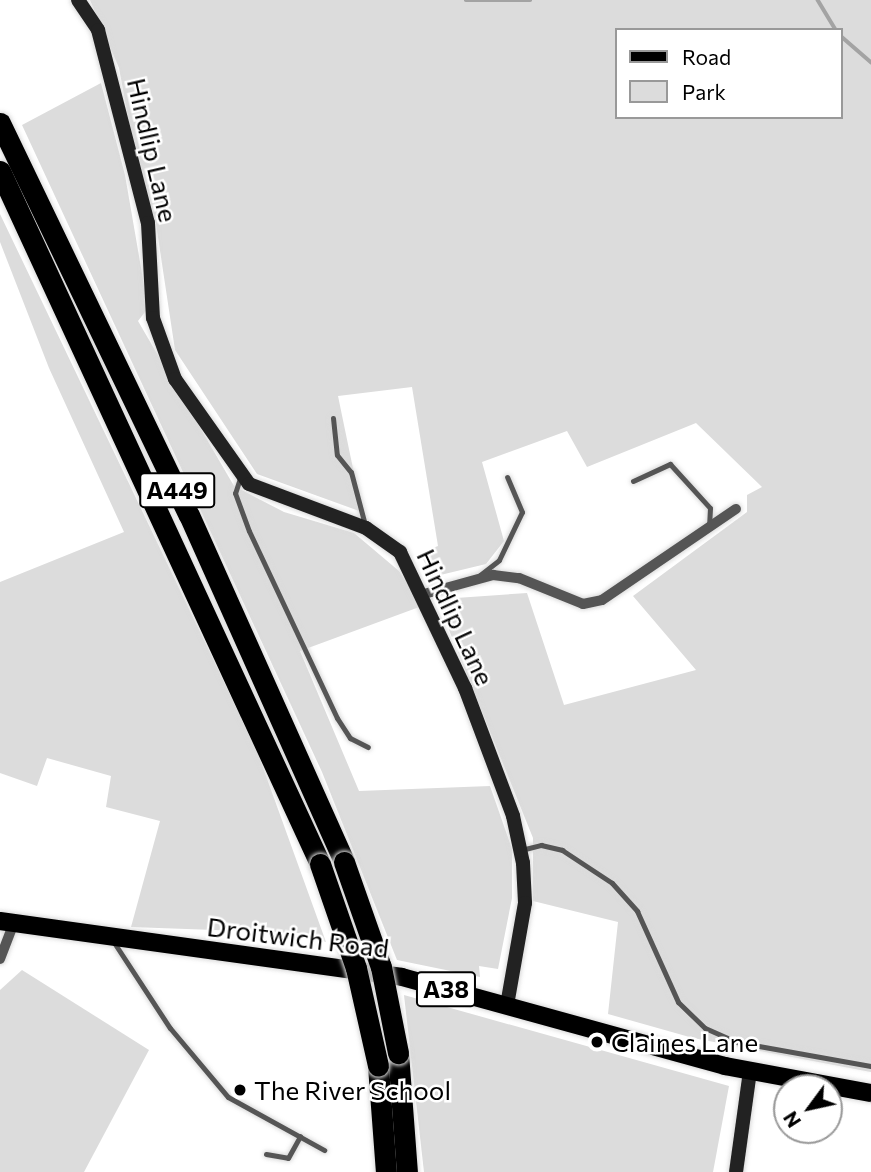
<!DOCTYPE html>
<style>
body{margin:0}
#map{position:relative;width:871px;height:1172px;overflow:hidden;background:#fff;font-family:Commissioner,sans-serif}
div>[style]{position:absolute}
.green>*{inset:0;background:#dcdcdc}
.stream>*{height:3.5px;margin:-1.75px;padding:0 1.75px;transform-origin:1.75px;border-radius:1.75px;background:#a3a3a3}
.roads{filter:drop-shadow(0 0 2px #dbdbdb) drop-shadow(0 0 2px #dbdbdb)}
.lane>*{height:5px;margin:-2.5px;padding:0 2.5px;transform-origin:2.5px;border-radius:2.5px;background:#555}
.street>*{height:10px;margin:-5px;padding:0 5px;transform-origin:5px;border-radius:5px;background:#555}
.secondary>*{height:14px;margin:-7px;padding:0 7px;transform-origin:7px;border-radius:7px;background:#222}
.primary>*{height:18px;margin:-9px;padding:0 9px;transform-origin:9px;border-radius:9px;background:#000}
.highway>*{height:21px;margin:-10.5px;padding:0 10.5px;transform-origin:10.5px;border-radius:10.5px;background:#000}
.bridges{filter:drop-shadow(0 0 2px #dbdbdb) drop-shadow(0 0 2px #dbdbdb)}
.highway-bridge>*{height:21px;margin:-10.5px;padding:0 10.5px;transform-origin:10.5px;border-radius:10.5px;background:#000}
.dots>*{width:19px;height:19px;translate:-50% -50%;box-sizing:border-box;border:4px solid #fff;border-radius:50%}
span{translate:-50% -50%;white-space:nowrap;text-align:center;line-height:1.15;-webkit-text-stroke:5px #fff;paint-order:stroke}
.shield-label span{padding:2px 5px;background:#fff;border:2px solid;border-radius:5px;-webkit-text-stroke-width:0}
.shield-label{font-size:24px;color:#000;font-weight:700}
.street-label{font-size:26px;color:#000}
.poi-label{font-size:26px;color:#000}
.left{translate:0 -50%;text-align:left}
.legend{position:absolute;left:615px;top:28px;width:228px;height:91px;box-sizing:border-box;background:#fff;border:2px solid #999;margin:0;padding:9px 12px;list-style:none;font-size:21px;color:#000}
.legend li{display:flex;align-items:center;gap:14px;height:35px}
.legend b{width:35px;border:2px solid #999}
.north{position:absolute;left:773px;top:1074px;width:70px;height:70px;box-sizing:border-box;background:#fff;border:2px solid #999;border-radius:50%;rotate:237deg;font-size:19px;font-weight:700;line-height:28px;text-align:center;color:#000}
.north::after{content:'';display:block;margin:auto;width:24px;height:32px;background:#000;clip-path:polygon(50% 0,100% 100%,50% 72%,0 100%)}
</style>
<div id="map">
<div class="green">
<div style="clip-path:polygon(evenodd,90px 0,871px 0,871px 1072px,693px 1038px,608px 1014px,618px 922px,533px 901px,533px 838px,443px 615px,456px 598px,527px 593px,564px 705px,696px 670px,633px 596px,747px 512px,747px 495px,762px 487px,696px 423px,587px 467px,567px 431px,482px 462px,504px 541px,486px 564px,432px 577px,420px 553px,438px 546px,412px 387px,338px 396px,362px 512px,257px 474px,175px 350px,156px 224px,136px 160px,119px 68px,90px 0,617px 30px,841px 30px,841px 117px,617px 117px,617px 30px)"></div>
<div style="clip-path:polygon(101px 83px,125px 175px,148px 308px,138px 321px,234px 486px,284px 512px,354px 533px,399px 571px,422px 606px,300px 651px,359px 791px,490px 786px,512px 849px,512px 898px,498px 969px,479px 966px,480px 977px,397px 960px,322px 772px,22px 125px)"></div>
<div style="clip-path:polygon(0 214px,257px 751px,326px 942px,298px 933px,131px 927px,160px 821px,106px 807px,111px 776px,47px 758px,37px 786px,0 773px,0 582px,124px 532px,49px 368px,0 242px)"></div>
<div style="clip-path:polygon(22px 970px,149px 1050px,84px 1172px,0 1172px,0 990px)"></div>
<div style="clip-path:polygon(404px 995px,729px 1086px,713px 1172px,424px 1172px)"></div>
</div>
<div class="stream">
<div style="left:466px;top:0;width:64px"></div>
<div style="left:818px;top:0;width:35px;rotate:59deg"></div>
<div style="left:841px;top:36px;width:40px;rotate:41deg"></div>
</div>
<div class="roads">
<div class="lane">
<div style="left:333px;top:418px;width:37px;rotate:84deg"></div>
<div style="left:337px;top:455px;width:22px;rotate:51deg"></div>
<div style="left:351px;top:472px;width:55px;rotate:75.2deg"></div>
<div style="left:241px;top:475px;width:19px;rotate:108deg"></div>
<div style="left:235px;top:493px;width:40px;rotate:69.8deg"></div>
<div style="left:249px;top:531px;width:207px;rotate:64.8deg"></div>
<div style="left:337px;top:718px;width:24px;rotate:57deg"></div>
<div style="left:350px;top:738px;width:20px;rotate:27deg"></div>
<div style="left:633px;top:481px;width:41px;rotate:-24.7deg"></div>
<div style="left:670px;top:464px;width:59px;rotate:47.7deg"></div>
<div style="left:710px;top:508px;width:17px;rotate:93deg"></div>
<div style="left:480px;top:575px;width:24px;rotate:-38deg"></div>
<div style="left:499px;top:560px;width:53px;rotate:-64.4deg"></div>
<div style="left:522px;top:512px;width:38px;rotate:-113deg"></div>
<div style="left:521px;top:850px;width:21px;rotate:-14deg"></div>
<div style="left:541px;top:845px;width:22px;rotate:13deg"></div>
<div style="left:562px;top:850px;width:60px;rotate:33.4deg"></div>
<div style="left:612px;top:883px;width:38px;rotate:48deg"></div>
<div style="left:637px;top:911px;width:100px;rotate:65.7deg"></div>
<div style="left:678px;top:1002px;width:37px;rotate:44deg"></div>
<div style="left:705px;top:1028px;width:34px;rotate:24deg"></div>
<div style="left:736px;top:1042px;width:137px;rotate:10.1deg"></div>
<div style="left:113px;top:941px;width:104px;rotate:56.8deg"></div>
<div style="left:170px;top:1028px;width:90px;rotate:50deg"></div>
<div style="left:228px;top:1097px;width:110px;rotate:28.9deg"></div>
<div style="left:266px;top:1154px;width:22px;rotate:10deg"></div>
<div style="left:288px;top:1158px;width:25px;rotate:-61deg"></div>
</div>
<div class="street">
<div style="left:424px;top:594px;width:72px;rotate:-15.4deg"></div>
<div style="left:493px;top:575px;width:26px;rotate:7deg"></div>
<div style="left:519px;top:578px;width:69px;rotate:22.1deg"></div>
<div style="left:583px;top:604px;width:19px;rotate:-12deg"></div>
<div style="left:602px;top:600px;width:162px;rotate:-34.2deg"></div>
<div style="left:0;top:959px;width:36px;rotate:-69deg"></div>
</div>
<div class="secondary">
<div style="left:78px;top:0;width:36px;rotate:56deg"></div>
<div style="left:98px;top:30px;width:199px;rotate:75.5deg"></div>
<div style="left:148px;top:223px;width:95px;rotate:87deg"></div>
<div style="left:153px;top:318px;width:65px;rotate:70.2deg"></div>
<div style="left:175px;top:379px;width:128px;rotate:54.8deg"></div>
<div style="left:249px;top:484px;width:125px;rotate:20.6deg"></div>
<div style="left:366px;top:528px;width:42px;rotate:35.2deg"></div>
<div style="left:400px;top:552px;width:151px;rotate:64.5deg"></div>
<div style="left:465px;top:688px;width:137px;rotate:69.4deg"></div>
<div style="left:513px;top:816px;width:48px;rotate:78deg"></div>
<div style="left:523px;top:863px;width:40px;rotate:87.1deg"></div>
<div style="left:525px;top:903px;width:104px;rotate:100deg"></div>
<div style="left:736px;top:1172px;width:102px;rotate:-82.1deg"></div>
</div>
<div class="primary">
<div style="left:0;top:921px;width:406px;rotate:7.9deg"></div>
<div style="left:402px;top:977px;width:335px;rotate:15.4deg"></div>
<div style="left:725px;top:1066px;width:148px;rotate:10.5deg"></div>
</div>
<div class="highway">
<div style="left:0;top:123px;width:435px;rotate:64.3deg"></div>
<div style="left:189px;top:515px;width:380px;rotate:65.9deg"></div>
<div style="left:0;top:171px;width:763px;rotate:65.21deg"></div>
<div style="left:398px;top:1053px;width:119px;rotate:85.7deg"></div>
<div style="left:378px;top:1066px;width:106px;rotate:85.7deg"></div>
</div>
</div>
<div class="bridges">
<div class="highway-bridge">
<div style="left:344px;top:862px;width:111px;rotate:70.6deg"></div>
<div style="left:381px;top:967px;width:88px;rotate:78.8deg"></div>
<div style="left:320px;top:864px;width:110px;rotate:70.9deg"></div>
<div style="left:356px;top:968px;width:100px;rotate:77.3deg"></div>
</div>
</div>
<div class="dots">
<div style="left:597px;top:1042px;background:#000"></div>
<div style="left:240px;top:1090px;background:#000"></div>
</div>
<div class="shield-label">
<span style="left:177px;top:490px">A449</span>
<span style="left:446px;top:989px">A38</span>
</div>
<div class="street-label">
<span style="left:153px;top:150px;rotate:77deg">Hindlip Lane</span>
<span style="left:456px;top:617px;rotate:65deg">Hindlip Lane</span>
<span style="left:298px;top:937px;rotate:7deg">Droitwich Road</span>
</div>
<div class="poi-label">
<span class="left" style="left:611px;top:1042px">Claines Lane</span>
<span class="left" style="left:254px;top:1090px">The River School</span>
</div>
<ul class="legend">
<li><b style="height:9px;background:#000"></b>Road</li>
<li><b style="height:19px;background:#dcdcdc"></b>Park</li>
</ul>
<div class="north">N</div>
</div>
